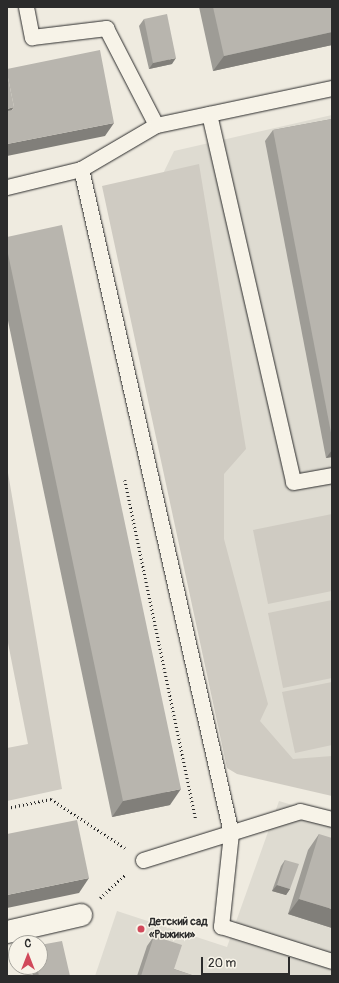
<!DOCTYPE html>
<meta charset="utf-8">
<style>
body{margin:0}
#map{position:relative;width:339px;height:983px;overflow:hidden;background:#efebe0;font-family:Pangolin,sans-serif}
div>[style]{position:absolute}
.built>*{inset:0;background:#dedbd1}
.green>*{inset:0;background:#cfcbc2}
.path>*{height:2.5px;margin-top:-1.25px;transform-origin:0;background:repeating-linear-gradient(90deg,#2b2b2b 0 1px,transparent 0 4px)}
.roads{filter:drop-shadow(0 0 1px #2b2b2b) drop-shadow(0 0 1px #2b2b2b)}
.service>*{height:15px;margin:-7.5px;padding:0 7.5px;transform-origin:7.5px;border-radius:7.5px;background:#f7f3e8}
.minor>*{height:22px;margin:-11px;padding:0 11px;transform-origin:11px;border-radius:11px;background:#f7f3e8}
.wall>*{inset:0;background:#9e9c96}
.shaded-wall>*{inset:0;background:#817f7a}
.building>*{inset:0;background:#b8b5ae}
.dots>*{width:11px;height:11px;translate:-50% -50%;box-sizing:border-box;border:2px solid #f7f3e8;border-radius:50%}
span{translate:-50% -50%;white-space:nowrap;text-align:center;line-height:1.15;-webkit-text-stroke:3px #f7f3e8;paint-order:stroke}
.poi-label{font-size:11px;color:#2b2b2b;font-weight:700}
.left{translate:0 -50%;text-align:left}
.frame{position:absolute;inset:0;border:8px solid #2b2b2b;pointer-events:none}
.north{position:absolute;left:8px;top:935px;width:40px;height:40px;box-sizing:border-box;background:#f7f3e8;border:1px solid #a5a39c;border-radius:50%;rotate:0deg;font-size:11px;font-weight:700;line-height:16px;text-align:center;color:#2b2b2b}
.north::after{content:'';display:block;margin:auto;width:14px;height:18px;background:#d1495b;clip-path:polygon(50% 0,100% 100%,50% 72%,0 100%)}
.scale{position:absolute;left:201px;top:957px;width:89px;height:18px;box-sizing:border-box;border:2px solid #2b2b2b;border-top:0;padding-left:5px;font-size:12px;line-height:14px;white-space:nowrap;color:#2b2b2b;-webkit-text-stroke:3px #f7f3e8;paint-order:stroke}
</style>
<div id="map">
<div class="built">
<div style="clip-path:polygon(332px 115px,332px 781px,289px 771px,225px 691px,130px 242px,174px 151px)"></div>
<div style="clip-path:polygon(279px 801px,332px 817px,332px 976px,95px 976px,117px 911px,227px 947px)"></div>
</div>
<div class="green">
<div style="clip-path:polygon(199px 164px,246px 449px,224px 474px,224px 539px,268px 704px,260px 721px,293px 759px,332px 756px,332px 796px,237px 774px,227px 768px,102px 186px)"></div>
<div style="clip-path:polygon(7px 467px,62px 789px,7px 801px,7px 748px,28px 744px,7px 638px)"></div>
<div style="clip-path:polygon(332px 514px,332px 591px,268px 604px,253px 530px)"></div>
<div style="clip-path:polygon(332px 600px,332px 678px,283px 688px,268px 613px)"></div>
<div style="clip-path:polygon(332px 682px,332px 745px,295px 753px,282px 692px)"></div>
</div>
<div class="path">
<div style="left:125px;top:480px;width:347px;rotate:78.2deg"></div>
<div style="left:7px;top:808px;width:45px;rotate:-11.6deg"></div>
<div style="left:51px;top:799px;width:89px;rotate:33.5deg"></div>
<div style="left:100px;top:898px;width:35px;rotate:-43deg"></div>
</div>
<div class="roads">
<div class="service">
<div style="left:26px;top:7px;width:31px;rotate:79deg"></div>
<div style="left:32px;top:37px;width:75px;rotate:-6.9deg"></div>
<div style="left:106px;top:28px;width:109px;rotate:62.7deg"></div>
<div style="left:209px;top:114px;width:377px;rotate:77.1deg"></div>
<div style="left:293px;top:482px;width:40px;rotate:-10deg"></div>
<div style="left:81px;top:169px;width:681px;rotate:77.27deg"></div>
<div style="left:231px;top:833px;width:94px;rotate:96.1deg"></div>
<div style="left:221px;top:926px;width:116px;rotate:17.5deg"></div>
<div style="left:7px;top:187px;width:76px;rotate:-13.7deg"></div>
<div style="left:81px;top:169px;width:87px;rotate:-30.4deg"></div>
<div style="left:156px;top:125px;width:180px;rotate:-11.9deg"></div>
<div style="left:143px;top:860px;width:164px;rotate:-17.3deg"></div>
<div style="left:300px;top:811px;width:33px;rotate:14deg"></div>
</div>
<div class="minor">
<div style="left:7px;top:932px;width:76px;rotate:-12.9deg"></div>
</div>
</div>
<div class="wall">
<div style="clip-path:polygon(199px 7px,332px 7px,332px 45px,213px 71px)"></div>
<div style="clip-path:polygon(144px 19px,172px 64px,149px 69px,139px 26px)"></div>
<div style="clip-path:polygon(332px 119px,332px 457px,326px 458px,265px 141px,273px 130px)"></div>
<div style="clip-path:polygon(7px 237px,170px 805px,112px 817px,7px 316px)"></div>
<div style="clip-path:polygon(319px 834px,332px 928px,288px 914px,308px 850px)"></div>
<div style="clip-path:polygon(285px 860px,290px 889px,286px 895px,272px 891px,281px 866px)"></div>
<div style="clip-path:polygon(154px 936px,174px 969px,195px 976px,137px 976px,147px 946px)"></div>
<div style="clip-path:polygon(31px 967px,40px 967px,70px 976px,33px 976px)"></div>
</div>
<div class="shaded-wall">
<div style="clip-path:polygon(332px 32px,332px 45px,213px 71px,224px 56px)"></div>
<div style="clip-path:polygon(176px 58px,172px 64px,149px 69px,153px 63px)"></div>
<div style="clip-path:polygon(14px 107px,7px 117px,7px 109px)"></div>
<div style="clip-path:polygon(114px 123px,105px 136px,7px 156px,7px 144px)"></div>
<div style="clip-path:polygon(332px 450px,332px 457px,326px 458px)"></div>
<div style="clip-path:polygon(181px 789px,170px 805px,112px 817px,123px 801px)"></div>
<div style="clip-path:polygon(89px 878px,79px 893px,7px 908px,7px 895px)"></div>
<div style="clip-path:polygon(277px 885px,290px 889px,286px 895px,272px 891px)"></div>
<div style="clip-path:polygon(299px 899px,332px 909px,332px 928px,288px 914px)"></div>
</div>
<div class="building">
<div style="clip-path:polygon(213px 7px,332px 7px,332px 32px,224px 56px)"></div>
<div style="clip-path:polygon(167px 14px,176px 58px,153px 63px,144px 19px)"></div>
<div style="clip-path:polygon(100px 50px,114px 123px,7px 144px,7px 111px,12px 110px,14px 107px,7px 73px,7px 69px)"></div>
<div style="clip-path:polygon(7px 73px,14px 107px,7px 109px)"></div>
<div style="clip-path:polygon(332px 119px,332px 438px,273px 130px)"></div>
<div style="clip-path:polygon(62px 225px,181px 789px,123px 801px,7px 249px,7px 237px)"></div>
<div style="clip-path:polygon(77px 820px,89px 878px,7px 895px,7px 834px)"></div>
<div style="clip-path:polygon(319px 834px,332px 838px,332px 909px,299px 899px)"></div>
<div style="clip-path:polygon(285px 860px,299px 864px,290px 889px,277px 885px)"></div>
<div style="clip-path:polygon(154px 936px,182px 945px,174px 969px,195px 976px,141px 976px)"></div>
<div style="clip-path:polygon(62px 941px,70px 976px,39px 976px,37px 967px,40px 967px,40px 945px)"></div>
</div>
<div class="dots">
<div style="left:141px;top:929px;background:#d1495b"></div>
</div>
<div class="poi-label">
<span class="left" style="left:149px;top:929px">Детский сад<br>«Рыжики»</span>
</div>
<div class="frame"></div>
<div class="north">С</div>
<div class="scale">20 m</div>
</div>
